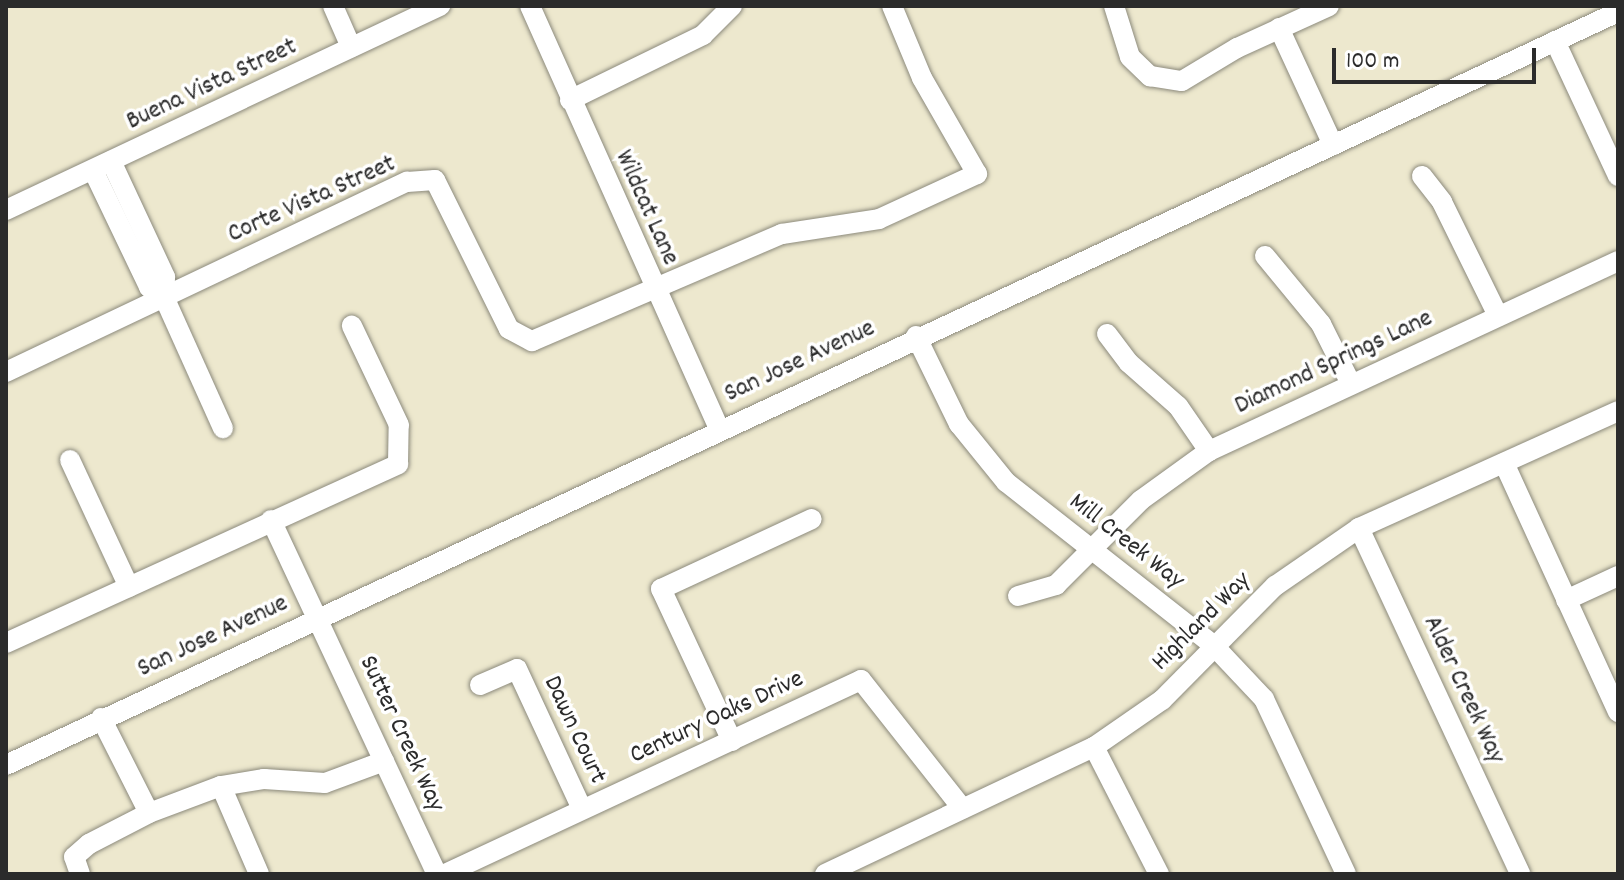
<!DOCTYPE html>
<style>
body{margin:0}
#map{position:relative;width:1624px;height:880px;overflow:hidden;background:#ede8ce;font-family:Dekko,sans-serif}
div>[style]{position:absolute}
.roads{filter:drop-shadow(0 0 2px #8c8a7c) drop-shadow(0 0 2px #8c8a7c)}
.minor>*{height:20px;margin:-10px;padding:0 10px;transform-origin:10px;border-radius:10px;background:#fff}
span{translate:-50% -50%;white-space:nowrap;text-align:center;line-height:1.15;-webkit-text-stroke:7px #fff;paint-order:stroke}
.street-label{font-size:26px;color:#2b2b2b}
.frame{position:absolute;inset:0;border:8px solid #2b2b2b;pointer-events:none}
.scale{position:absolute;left:1332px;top:48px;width:204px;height:36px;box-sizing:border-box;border:4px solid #2b2b2b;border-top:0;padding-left:10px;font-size:24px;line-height:28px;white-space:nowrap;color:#2b2b2b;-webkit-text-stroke:6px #fff;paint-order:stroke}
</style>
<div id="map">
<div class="roads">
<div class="minor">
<div style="left:333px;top:6px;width:45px;rotate:66.3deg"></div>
<div style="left:530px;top:6px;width:463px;rotate:65.9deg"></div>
<div style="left:1114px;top:6px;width:53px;rotate:72.6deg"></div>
<div style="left:1130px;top:57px;width:28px;rotate:44deg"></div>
<div style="left:1150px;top:76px;width:32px;rotate:9deg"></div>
<div style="left:1182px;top:81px;width:64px;rotate:-31deg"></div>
<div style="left:1237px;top:48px;width:101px;rotate:-24.5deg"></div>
<div style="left:1279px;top:28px;width:129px;rotate:65.2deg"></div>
<div style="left:1555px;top:41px;width:149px;rotate:65deg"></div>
<div style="left:570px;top:100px;width:148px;rotate:-26deg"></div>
<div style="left:703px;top:35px;width:41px;rotate:-45deg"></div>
<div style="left:111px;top:161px;width:128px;rotate:65deg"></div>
<div style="left:165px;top:277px;width:20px;rotate:93deg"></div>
<div style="left:164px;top:297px;width:144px;rotate:65.8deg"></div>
<div style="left:93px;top:170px;width:130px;rotate:64.4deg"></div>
<div style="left:149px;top:287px;width:18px;rotate:34deg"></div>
<div style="left:1422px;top:176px;width:33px;rotate:52deg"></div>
<div style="left:1442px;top:202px;width:127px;rotate:63.8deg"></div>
<div style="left:6px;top:210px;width:480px;rotate:-25.2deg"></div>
<div style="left:1265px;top:256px;width:88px;rotate:50.5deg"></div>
<div style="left:1321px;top:324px;width:65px;rotate:63.4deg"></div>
<div style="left:1107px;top:334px;width:36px;rotate:53deg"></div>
<div style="left:1129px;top:363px;width:65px;rotate:41.3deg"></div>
<div style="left:1178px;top:406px;width:55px;rotate:55.4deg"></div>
<div style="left:916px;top:336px;width:98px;rotate:64deg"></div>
<div style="left:959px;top:424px;width:75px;rotate:51deg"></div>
<div style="left:1006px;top:482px;width:263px;rotate:38.2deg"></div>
<div style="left:1213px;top:645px;width:74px;rotate:46.6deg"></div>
<div style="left:1264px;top:699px;width:193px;rotate:64.9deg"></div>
<div style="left:6px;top:372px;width:444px;rotate:-25.4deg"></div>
<div style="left:407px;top:182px;width:28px;rotate:-4deg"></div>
<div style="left:435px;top:180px;width:166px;rotate:63.6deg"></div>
<div style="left:509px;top:329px;width:26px;rotate:28deg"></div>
<div style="left:532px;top:341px;width:272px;rotate:-23.2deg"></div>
<div style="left:782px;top:234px;width:98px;rotate:-8.8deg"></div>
<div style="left:879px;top:219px;width:108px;rotate:-24.7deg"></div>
<div style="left:977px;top:174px;width:111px;rotate:-119.8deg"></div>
<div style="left:922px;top:78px;width:78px;rotate:-112.6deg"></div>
<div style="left:70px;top:460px;width:140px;rotate:65.1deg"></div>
<div style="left:1504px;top:463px;width:274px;rotate:65.4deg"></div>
<div style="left:271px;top:520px;width:391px;rotate:64.9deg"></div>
<div style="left:1359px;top:528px;width:382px;rotate:65deg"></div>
<div style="left:1018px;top:596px;width:40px;rotate:-16deg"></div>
<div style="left:1056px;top:585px;width:120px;rotate:-45deg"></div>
<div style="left:1141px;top:500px;width:84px;rotate:-35.8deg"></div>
<div style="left:1209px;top:451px;width:451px;rotate:-24.9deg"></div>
<div style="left:1566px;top:600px;width:57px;rotate:-24.8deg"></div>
<div style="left:6px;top:643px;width:431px;rotate:-24.5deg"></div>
<div style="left:398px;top:464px;width:39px;rotate:-89deg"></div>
<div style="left:399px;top:425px;width:110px;rotate:-115.4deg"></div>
<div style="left:480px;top:685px;width:40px;rotate:-23.4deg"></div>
<div style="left:517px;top:669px;width:152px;rotate:65.1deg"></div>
<div style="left:101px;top:718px;width:106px;rotate:63.2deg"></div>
<div style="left:732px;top:741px;width:168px;rotate:-115deg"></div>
<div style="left:661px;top:589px;width:166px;rotate:-24.9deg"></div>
<div style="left:1094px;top:747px;width:143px;rotate:62.9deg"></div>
<div style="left:6px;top:765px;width:1779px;rotate:-25.04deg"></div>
<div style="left:221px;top:786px;width:96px;rotate:66.6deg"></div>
<div style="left:80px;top:874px;width:18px;rotate:-109deg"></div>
<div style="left:74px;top:857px;width:20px;rotate:-41deg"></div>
<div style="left:89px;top:844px;width:68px;rotate:-27.3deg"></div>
<div style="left:149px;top:813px;width:77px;rotate:-20.6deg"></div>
<div style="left:221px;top:786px;width:44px;rotate:-9.2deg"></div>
<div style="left:264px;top:779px;width:61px;rotate:3.8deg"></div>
<div style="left:325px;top:783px;width:63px;rotate:-20.4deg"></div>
<div style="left:445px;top:874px;width:459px;rotate:-25deg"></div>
<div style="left:861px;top:680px;width:164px;rotate:51.7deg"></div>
<div style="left:825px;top:874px;width:297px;rotate:-25.3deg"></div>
<div style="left:1094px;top:747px;width:83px;rotate:-34.7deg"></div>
<div style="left:1162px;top:700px;width:161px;rotate:-45.3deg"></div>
<div style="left:1275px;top:586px;width:102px;rotate:-34.6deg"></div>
<div style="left:1359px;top:528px;width:284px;rotate:-24.3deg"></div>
</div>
</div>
<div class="street-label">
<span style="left:212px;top:85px;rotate:-25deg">Buena Vista Street</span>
<span style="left:312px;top:200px;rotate:-24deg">Corte Vista Street</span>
<span style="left:646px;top:208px;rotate:66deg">Wildcat Lane</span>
<span style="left:800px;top:362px;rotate:-25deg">San Jose Avenue</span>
<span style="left:1334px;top:363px;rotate:-25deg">Diamond Springs Lane</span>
<span style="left:1126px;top:542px;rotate:38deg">Mill Creek Way</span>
<span style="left:1202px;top:622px;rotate:-45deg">Highland Way</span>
<span style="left:213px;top:637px;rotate:-25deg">San Jose Avenue</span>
<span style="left:1463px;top:690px;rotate:65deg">Alder Creek Way</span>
<span style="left:717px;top:718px;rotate:-25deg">Century Oaks Drive</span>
<span style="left:574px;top:730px;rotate:65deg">Dawn Court</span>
<span style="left:401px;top:734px;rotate:65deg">Sutter Creek Way</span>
</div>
<div class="frame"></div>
<div class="scale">100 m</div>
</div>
